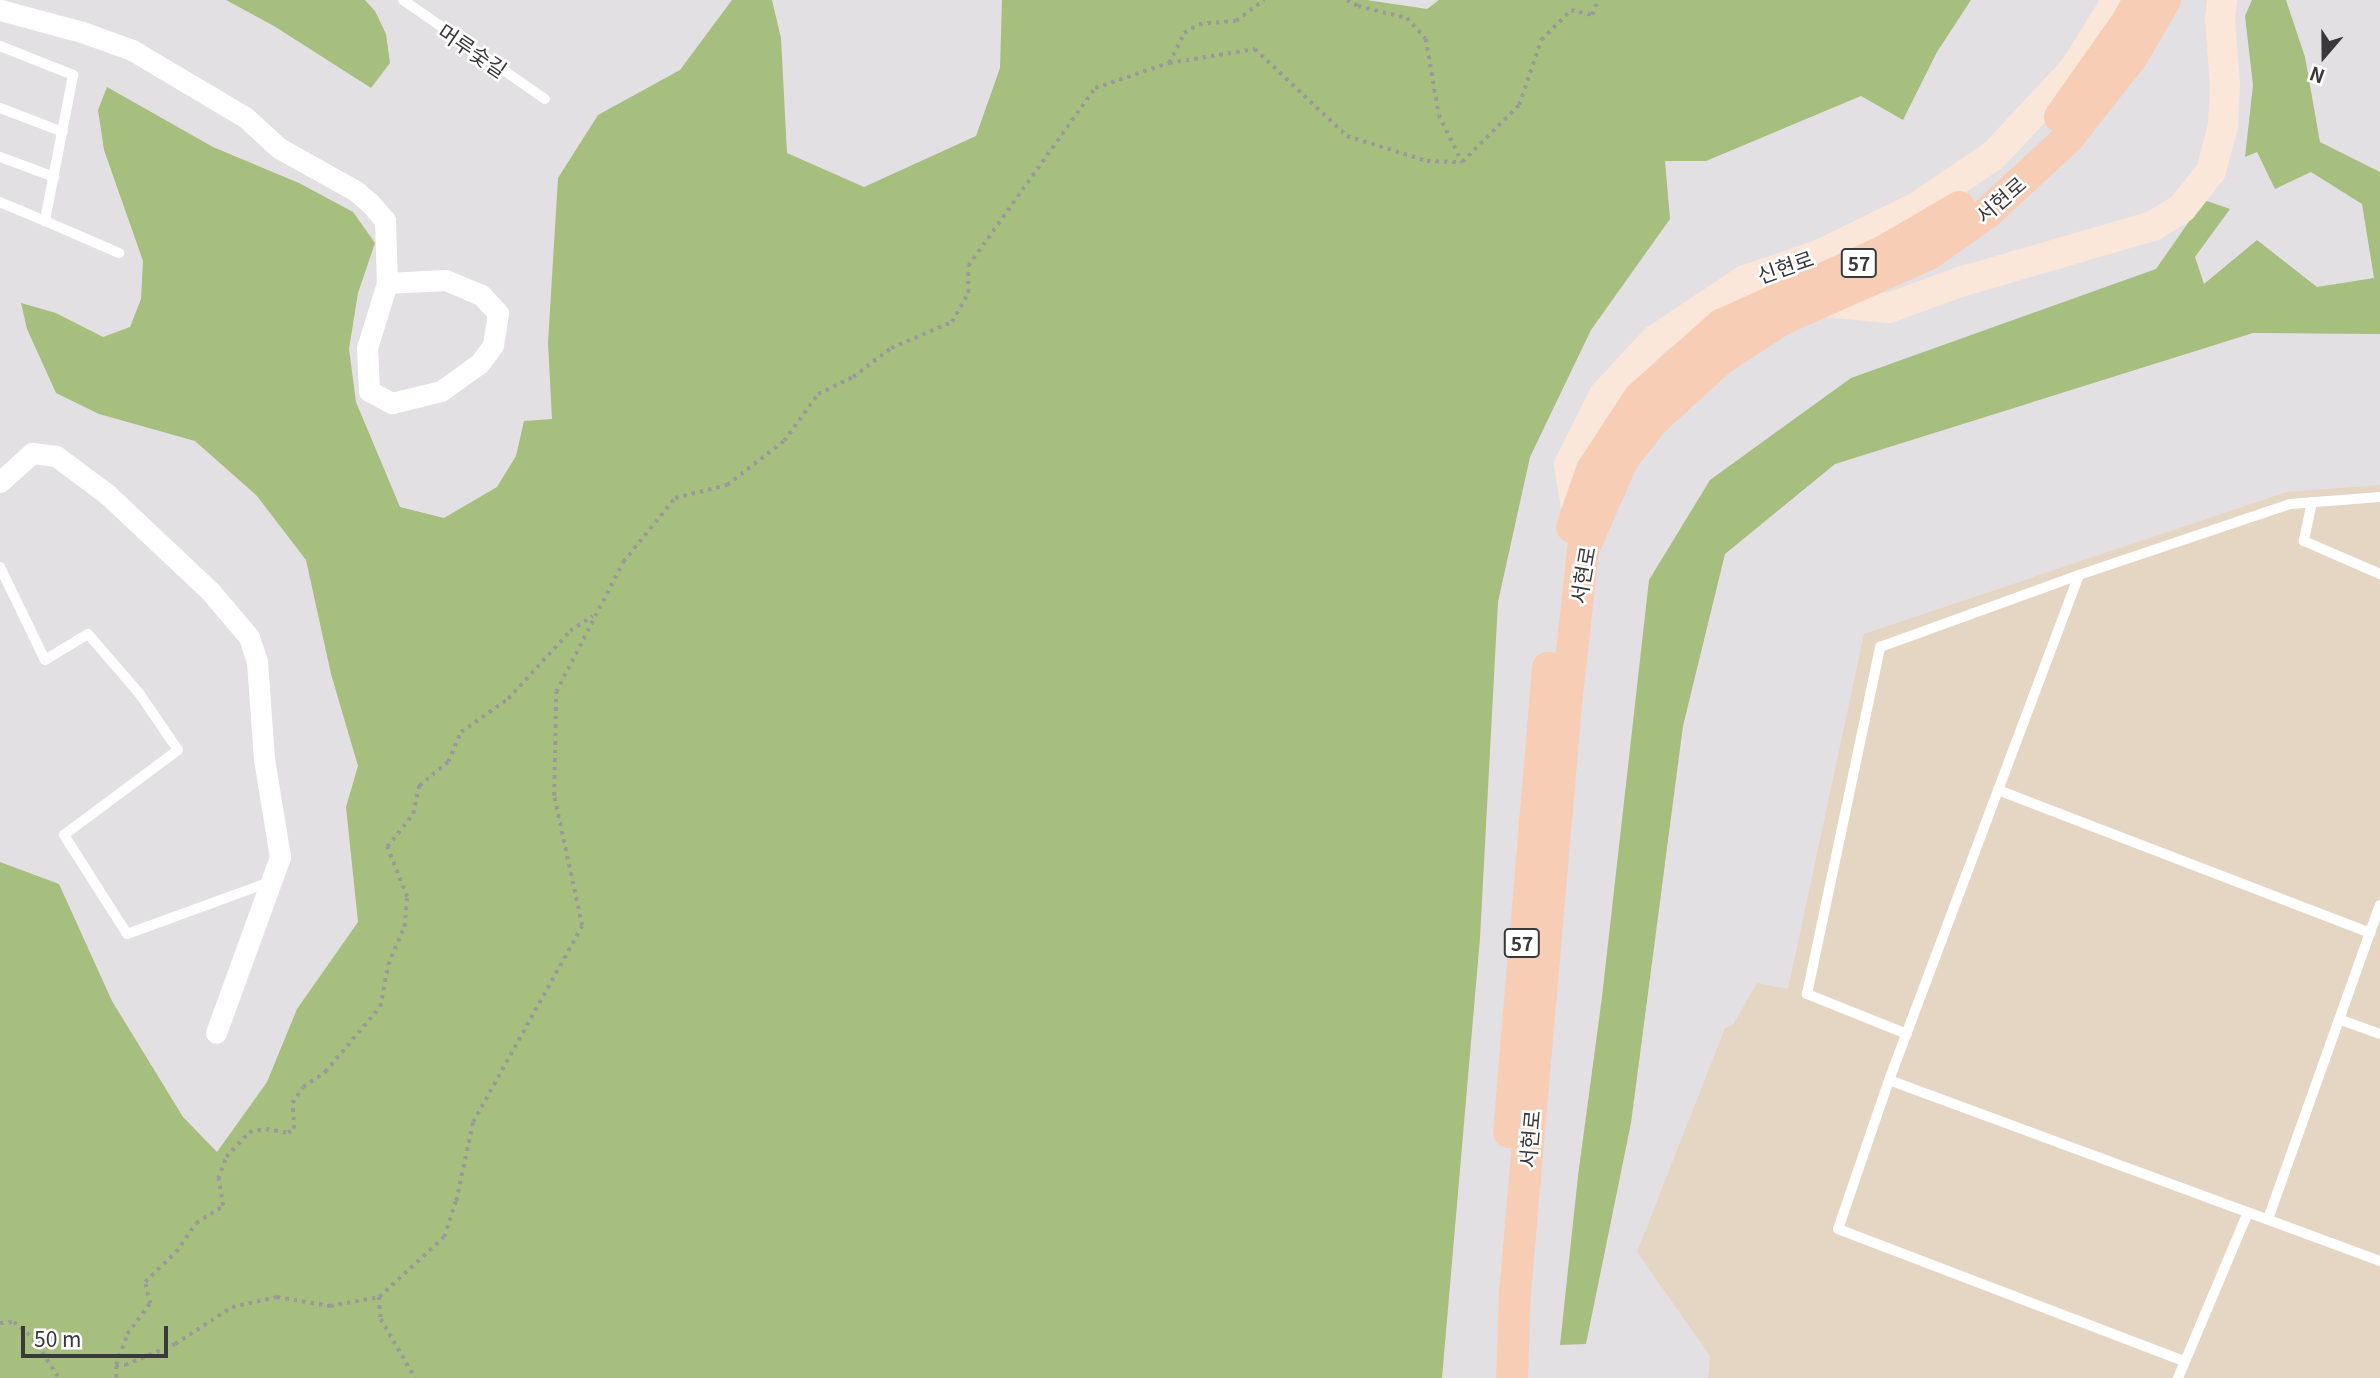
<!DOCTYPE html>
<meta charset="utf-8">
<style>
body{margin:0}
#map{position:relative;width:2380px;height:1378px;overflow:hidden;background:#e3e0e4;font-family:Georgia,"Noto Sans KR",serif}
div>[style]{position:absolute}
.industrial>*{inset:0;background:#e5d5c3}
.forest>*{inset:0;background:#a6be7e}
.path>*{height:3.5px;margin-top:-1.75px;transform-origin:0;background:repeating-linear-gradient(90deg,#9b999c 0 3.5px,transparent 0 8.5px)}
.service>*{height:10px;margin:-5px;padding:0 5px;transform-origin:5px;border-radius:5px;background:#fff}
.minor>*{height:21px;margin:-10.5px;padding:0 10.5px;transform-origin:10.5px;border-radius:10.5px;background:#fff}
.secondary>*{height:30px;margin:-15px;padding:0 15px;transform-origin:15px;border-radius:15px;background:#fbe6da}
.primary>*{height:32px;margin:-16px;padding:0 16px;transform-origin:16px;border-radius:16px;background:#f7ceb5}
span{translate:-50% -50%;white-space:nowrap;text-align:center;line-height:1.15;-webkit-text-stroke:5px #fff;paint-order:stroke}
.shield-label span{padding:2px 5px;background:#fff;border:2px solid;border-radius:5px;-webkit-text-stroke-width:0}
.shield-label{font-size:19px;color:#39383a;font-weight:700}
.street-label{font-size:21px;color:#39383a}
.north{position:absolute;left:2289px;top:21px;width:70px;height:70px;-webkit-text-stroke:5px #fff;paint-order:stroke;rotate:200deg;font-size:19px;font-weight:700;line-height:28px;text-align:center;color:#39383a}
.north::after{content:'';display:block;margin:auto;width:24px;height:32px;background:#39383a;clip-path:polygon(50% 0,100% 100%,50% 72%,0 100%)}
.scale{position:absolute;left:21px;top:1326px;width:147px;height:32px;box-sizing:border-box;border:4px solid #39383a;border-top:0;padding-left:9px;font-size:21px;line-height:24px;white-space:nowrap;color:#39383a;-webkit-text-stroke:5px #fff;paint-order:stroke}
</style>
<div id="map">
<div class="industrial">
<div style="clip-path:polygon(2380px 485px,2380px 1378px,1708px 1378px,1710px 1356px,1637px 1252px,1725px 1028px,1733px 1025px,1757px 983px,1788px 989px,1864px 634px,2287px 492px)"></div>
</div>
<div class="forest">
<div style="clip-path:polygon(226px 0,365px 0,375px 11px,386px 34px,390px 63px,371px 88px,274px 26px)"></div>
<div style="clip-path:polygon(732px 0,772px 0,781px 38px,787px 153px,864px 187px,976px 136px,1000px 68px,1002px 0,1367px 0,1427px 9px,1439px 0,1971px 0,1937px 52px,1903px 120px,1861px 96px,1706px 161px,1665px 161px,1670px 219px,1591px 330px,1530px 457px,1498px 602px,1480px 938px,1442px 1378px,0 1378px,0 862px,59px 884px,112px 1001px,183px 1117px,217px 1152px,267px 1082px,297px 1009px,358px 922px,346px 807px,358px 766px,331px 674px,306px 560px,257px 496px,195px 441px,99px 414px,56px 393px,27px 329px,21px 303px,56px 313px,103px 337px,130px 327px,141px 299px,143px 261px,104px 150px,98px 110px,107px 87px,213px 147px,299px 183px,353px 212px,375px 243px,358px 293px,349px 349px,356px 402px,400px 507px,444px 518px,497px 487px,516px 456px,524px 421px,552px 419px,548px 343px,558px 178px,598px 115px,680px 70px)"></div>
<div style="clip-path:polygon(2252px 0,2286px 0,2305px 57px,2320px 142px,2380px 172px,2380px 334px,2253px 333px,1835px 464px,1725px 554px,1683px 726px,1631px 1123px,1586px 1344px,1560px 1345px,1578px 1176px,1602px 997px,1649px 580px,1710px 480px,1851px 378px,2156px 269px,2204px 200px,2230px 209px,2195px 257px,2204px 284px,2257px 240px,2317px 287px,2374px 278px,2362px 204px,2311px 172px,2275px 189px,2257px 152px,2245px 157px,2253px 85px,2245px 16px)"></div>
</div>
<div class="path">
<div style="left:1347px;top:0;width:13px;rotate:29deg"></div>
<div style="left:1358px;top:6px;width:50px;rotate:13.8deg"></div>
<div style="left:1407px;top:18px;width:28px;rotate:48deg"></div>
<div style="left:1426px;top:39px;width:77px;rotate:80.3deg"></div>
<div style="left:1439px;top:115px;width:52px;rotate:63.9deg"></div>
<div style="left:1169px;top:63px;width:34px;rotate:-63deg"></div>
<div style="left:1184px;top:33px;width:17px;rotate:-31deg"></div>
<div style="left:1199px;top:24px;width:37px;rotate:-5deg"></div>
<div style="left:1236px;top:21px;width:35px;rotate:-37deg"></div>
<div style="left:379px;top:1297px;width:22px;rotate:85deg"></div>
<div style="left:381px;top:1319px;width:68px;rotate:60deg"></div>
<div style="left:0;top:1323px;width:14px;rotate:-4deg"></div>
<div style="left:14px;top:1322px;width:25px;rotate:40deg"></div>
<div style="left:33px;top:1338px;width:48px;rotate:57deg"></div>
<div style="left:116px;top:1365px;width:33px;rotate:-70deg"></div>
<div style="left:127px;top:1334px;width:38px;rotate:-53deg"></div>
<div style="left:150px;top:1304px;width:23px;rotate:-103deg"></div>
<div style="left:145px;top:1282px;width:43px;rotate:-44.1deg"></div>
<div style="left:176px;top:1252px;width:35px;rotate:-55deg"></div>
<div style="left:196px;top:1223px;width:32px;rotate:-32deg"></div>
<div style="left:223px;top:1206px;width:27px;rotate:-100deg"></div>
<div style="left:218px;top:1179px;width:23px;rotate:-70deg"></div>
<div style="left:226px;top:1157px;width:34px;rotate:-47deg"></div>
<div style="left:249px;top:1132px;width:17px;rotate:-10deg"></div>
<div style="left:266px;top:1129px;width:22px;rotate:10deg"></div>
<div style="left:288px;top:1133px;width:7px;rotate:-34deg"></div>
<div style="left:294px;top:1129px;width:26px;rotate:-94deg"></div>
<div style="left:292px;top:1103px;width:19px;rotate:-55deg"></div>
<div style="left:303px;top:1087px;width:27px;rotate:-34deg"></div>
<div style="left:325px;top:1072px;width:85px;rotate:-49.8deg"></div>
<div style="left:380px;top:1007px;width:43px;rotate:-79.2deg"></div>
<div style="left:388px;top:965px;width:41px;rotate:-67.2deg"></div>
<div style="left:404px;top:927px;width:30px;rotate:-84deg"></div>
<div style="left:407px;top:897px;width:54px;rotate:-111.8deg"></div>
<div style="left:387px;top:847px;width:42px;rotate:-51.8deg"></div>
<div style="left:413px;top:814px;width:29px;rotate:-78deg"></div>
<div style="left:419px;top:786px;width:38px;rotate:-40deg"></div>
<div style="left:448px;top:762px;width:33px;rotate:-67deg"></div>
<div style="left:461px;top:732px;width:57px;rotate:-35.1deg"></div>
<div style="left:508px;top:699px;width:92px;rotate:-47.6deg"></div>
<div style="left:570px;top:631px;width:27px;rotate:-34deg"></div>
<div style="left:116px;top:1378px;width:13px;rotate:-90deg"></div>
<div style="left:116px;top:1365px;width:9px"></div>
<div style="left:125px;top:1365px;width:54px;rotate:-22.8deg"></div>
<div style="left:175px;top:1344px;width:68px;rotate:-33deg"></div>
<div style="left:232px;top:1307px;width:46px;rotate:-12.5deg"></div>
<div style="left:277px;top:1297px;width:54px;rotate:9.6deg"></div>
<div style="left:330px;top:1306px;width:50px;rotate:-10.4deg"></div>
<div style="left:379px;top:1297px;width:88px;rotate:-42.7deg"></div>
<div style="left:444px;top:1237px;width:38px;rotate:-72deg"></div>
<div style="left:456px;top:1201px;width:81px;rotate:-77.9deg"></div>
<div style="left:473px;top:1122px;width:224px;rotate:-60.9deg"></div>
<div style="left:582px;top:926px;width:133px;rotate:-102.2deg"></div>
<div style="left:554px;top:796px;width:104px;rotate:-88.9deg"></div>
<div style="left:556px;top:692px;width:146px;rotate:-62.7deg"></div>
<div style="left:623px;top:562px;width:82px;rotate:-50.9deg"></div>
<div style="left:675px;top:498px;width:54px;rotate:-14deg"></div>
<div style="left:727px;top:485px;width:72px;rotate:-37.7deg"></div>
<div style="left:784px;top:441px;width:58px;rotate:-54.1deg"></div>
<div style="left:818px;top:394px;width:39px;rotate:-26deg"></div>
<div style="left:853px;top:377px;width:48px;rotate:-37.3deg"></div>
<div style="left:891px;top:348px;width:66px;rotate:-23.1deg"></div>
<div style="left:952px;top:322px;width:33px;rotate:-61deg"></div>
<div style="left:968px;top:293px;width:27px;rotate:-90deg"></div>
<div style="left:968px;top:266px;width:219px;rotate:-54.5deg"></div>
<div style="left:1095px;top:88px;width:78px;rotate:-18.7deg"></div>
<div style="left:1169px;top:63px;width:87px;rotate:-9.2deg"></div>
<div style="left:1255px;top:49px;width:127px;rotate:43.4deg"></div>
<div style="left:1347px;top:136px;width:84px;rotate:17.4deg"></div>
<div style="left:1427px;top:161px;width:35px;rotate:2deg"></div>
<div style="left:1462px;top:162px;width:81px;rotate:-45deg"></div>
<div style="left:1519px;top:105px;width:69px;rotate:-71.3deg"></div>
<div style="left:1541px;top:40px;width:42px;rotate:-45deg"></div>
<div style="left:1571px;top:10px;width:22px;rotate:13deg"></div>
<div style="left:1592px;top:15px;width:16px;rotate:-68deg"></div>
</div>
<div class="service">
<div style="left:403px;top:0;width:173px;rotate:34.9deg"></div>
<div style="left:0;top:46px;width:79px;rotate:21.7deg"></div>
<div style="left:73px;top:75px;width:149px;rotate:100.9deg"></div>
<div style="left:45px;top:221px;width:81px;rotate:23.4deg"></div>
<div style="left:0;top:108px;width:67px;rotate:20.9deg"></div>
<div style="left:0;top:157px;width:58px;rotate:20.3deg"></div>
<div style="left:0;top:202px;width:49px;rotate:22.9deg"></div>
<div style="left:2380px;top:497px;width:90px;rotate:175.6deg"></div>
<div style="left:2290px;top:504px;width:223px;rotate:161.4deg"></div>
<div style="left:2079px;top:575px;width:540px;rotate:110.62deg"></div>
<div style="left:1889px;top:1080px;width:523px;rotate:20.24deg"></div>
<div style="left:2312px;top:502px;width:40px;rotate:102deg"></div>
<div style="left:2304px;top:541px;width:83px;rotate:23.5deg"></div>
<div style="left:0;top:567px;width:103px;rotate:64.2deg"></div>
<div style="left:45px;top:660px;width:50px;rotate:-31.2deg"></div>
<div style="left:88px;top:634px;width:78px;rotate:49.2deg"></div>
<div style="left:139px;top:693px;width:69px;rotate:55.6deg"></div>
<div style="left:178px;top:750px;width:142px;rotate:143.3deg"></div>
<div style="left:64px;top:835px;width:117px;rotate:57.5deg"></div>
<div style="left:127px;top:934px;width:152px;rotate:-20deg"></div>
<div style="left:1998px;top:790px;width:399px;rotate:21deg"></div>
<div style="left:2341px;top:1020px;width:41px;rotate:19.7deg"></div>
<div style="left:1907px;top:1034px;width:108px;rotate:-158.2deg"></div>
<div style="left:1807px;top:994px;width:355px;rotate:-78.1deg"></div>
<div style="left:1880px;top:647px;width:212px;rotate:-19.9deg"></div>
<div style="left:1889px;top:1080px;width:157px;rotate:108.9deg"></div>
<div style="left:1838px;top:1229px;width:370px;rotate:20.9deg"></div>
<div style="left:2268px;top:1219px;width:333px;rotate:-70.4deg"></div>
<div style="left:2178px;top:1378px;width:180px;rotate:-67.1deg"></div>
</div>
<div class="minor">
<div style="left:0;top:10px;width:85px;rotate:15deg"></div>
<div style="left:82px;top:32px;width:53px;rotate:19.8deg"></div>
<div style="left:132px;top:50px;width:131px;rotate:30.7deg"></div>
<div style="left:245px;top:117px;width:46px;rotate:42.4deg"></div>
<div style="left:279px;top:148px;width:88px;rotate:29.2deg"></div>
<div style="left:356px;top:191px;width:18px;rotate:41deg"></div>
<div style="left:370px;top:203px;width:23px;rotate:49deg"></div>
<div style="left:385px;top:220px;width:63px;rotate:88.2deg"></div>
<div style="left:387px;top:283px;width:68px;rotate:107.1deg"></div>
<div style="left:367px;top:348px;width:43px;rotate:87.3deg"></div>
<div style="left:369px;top:391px;width:26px;rotate:28deg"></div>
<div style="left:392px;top:403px;width:50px;rotate:-13.8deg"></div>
<div style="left:441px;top:391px;width:48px;rotate:-35.7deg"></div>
<div style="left:480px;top:363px;width:22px;rotate:-54deg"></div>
<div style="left:493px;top:345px;width:32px;rotate:-81deg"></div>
<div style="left:498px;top:313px;width:25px;rotate:-133deg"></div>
<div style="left:481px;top:295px;width:38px;rotate:-157deg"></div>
<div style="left:446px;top:280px;width:59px;rotate:177.1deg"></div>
<div style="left:0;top:482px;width:43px;rotate:-42.2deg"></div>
<div style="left:32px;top:453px;width:24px;rotate:7deg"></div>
<div style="left:56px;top:456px;width:64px;rotate:36.7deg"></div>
<div style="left:107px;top:494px;width:141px;rotate:43.3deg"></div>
<div style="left:210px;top:591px;width:60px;rotate:49.7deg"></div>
<div style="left:249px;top:637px;width:25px;rotate:72deg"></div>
<div style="left:257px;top:661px;width:98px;rotate:85.9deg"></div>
<div style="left:264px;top:759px;width:99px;rotate:80.7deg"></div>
<div style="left:280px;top:857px;width:187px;rotate:110deg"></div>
</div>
<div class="secondary">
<div style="left:1825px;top:302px;width:64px;rotate:5.4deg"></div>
<div style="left:1889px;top:308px;width:76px;rotate:-20.1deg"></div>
<div style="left:1960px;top:282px;width:201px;rotate:-16.2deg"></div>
<div style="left:2153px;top:226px;width:34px;rotate:-32deg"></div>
<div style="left:2182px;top:208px;width:47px;rotate:-51.9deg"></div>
<div style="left:2211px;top:171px;width:48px;rotate:-75.4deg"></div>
<div style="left:2223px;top:125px;width:41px;rotate:-87.2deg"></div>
<div style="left:2225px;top:84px;width:65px;rotate:-94.4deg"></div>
<div style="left:2220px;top:19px;width:19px;rotate:-84deg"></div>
<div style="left:1577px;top:513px;width:49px;rotate:-99.5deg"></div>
<div style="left:1569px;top:465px;width:78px;rotate:-63.4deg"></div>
<div style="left:1604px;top:395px;width:75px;rotate:-47.2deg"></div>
<div style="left:1655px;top:340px;width:108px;rotate:-33.7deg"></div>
<div style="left:1745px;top:280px;width:78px;rotate:-18.7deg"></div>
<div style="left:1819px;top:255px;width:109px;rotate:-26.1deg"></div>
<div style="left:1917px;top:207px;width:93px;rotate:-34deg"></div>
<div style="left:1994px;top:155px;width:119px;rotate:-47deg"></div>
<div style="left:2075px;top:68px;width:80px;rotate:-58.3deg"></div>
</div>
<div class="primary">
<div style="left:2060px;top:117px;width:116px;rotate:-54.8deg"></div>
<div style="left:2127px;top:22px;width:25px;rotate:-61deg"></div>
<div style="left:1572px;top:527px;width:60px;rotate:-70.7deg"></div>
<div style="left:1592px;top:470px;width:86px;rotate:-56.9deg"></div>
<div style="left:1639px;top:398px;width:110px;rotate:-41.7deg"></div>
<div style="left:1721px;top:325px;width:179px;rotate:-24.4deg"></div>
<div style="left:1884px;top:251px;width:87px;rotate:-30.4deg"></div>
<div style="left:1509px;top:1132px;width:466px;rotate:-85.2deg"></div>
<div style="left:1512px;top:1378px;width:85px;rotate:-88deg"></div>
<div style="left:1515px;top:1293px;width:590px;rotate:-85.04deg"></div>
<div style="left:1566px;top:705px;width:156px;rotate:-83.7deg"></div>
<div style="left:1583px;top:550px;width:99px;rotate:-66.3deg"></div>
<div style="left:1623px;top:459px;width:48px;rotate:-51.7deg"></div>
<div style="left:1653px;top:421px;width:92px;rotate:-42.4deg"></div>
<div style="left:1721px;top:359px;width:72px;rotate:-33deg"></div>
<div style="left:1781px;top:320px;width:162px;rotate:-24deg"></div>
<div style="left:1929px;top:254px;width:71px;rotate:-35.3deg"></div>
<div style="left:1987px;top:213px;width:112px;rotate:-42.8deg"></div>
<div style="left:2069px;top:137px;width:104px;rotate:-52deg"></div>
<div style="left:2133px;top:55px;width:64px;rotate:-59.8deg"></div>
</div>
<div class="shield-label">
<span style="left:1859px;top:263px">57</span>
<span style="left:1522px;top:943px">57</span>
</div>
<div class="street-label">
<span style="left:473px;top:50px;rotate:34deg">머루숯길</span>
<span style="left:2000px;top:199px;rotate:-41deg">서현로</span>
<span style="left:1785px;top:266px;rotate:-19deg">신현로</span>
<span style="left:1582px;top:575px;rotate:-80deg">서현로</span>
<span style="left:1529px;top:1139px;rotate:-85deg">서현로</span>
</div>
<div class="north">N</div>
<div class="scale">50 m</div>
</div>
